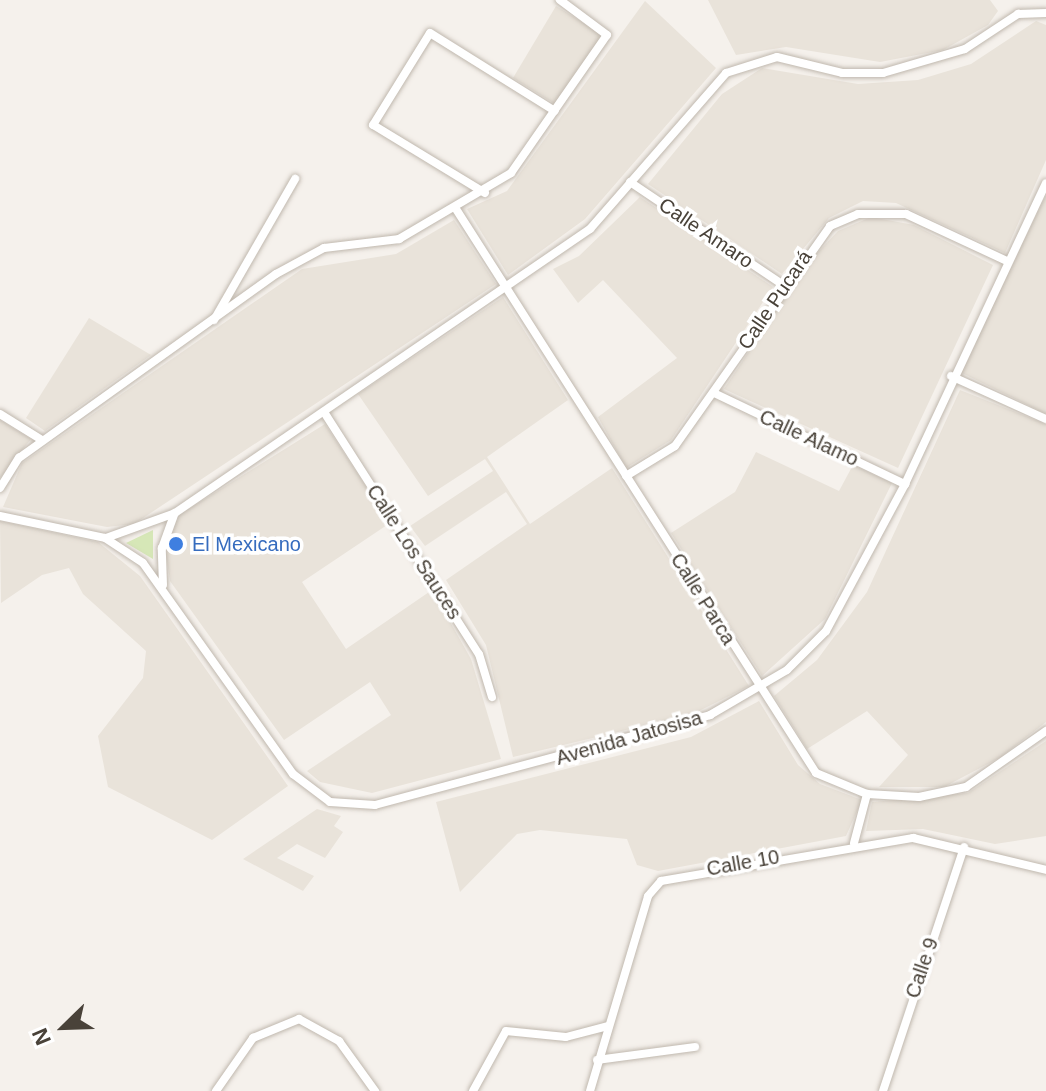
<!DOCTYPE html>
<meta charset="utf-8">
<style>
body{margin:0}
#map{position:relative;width:1046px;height:1091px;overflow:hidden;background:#f5f1ec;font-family:Helvetica,sans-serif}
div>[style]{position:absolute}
.residential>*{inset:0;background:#e9e3da}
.green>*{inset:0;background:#d6e7b7}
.roads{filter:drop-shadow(0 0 2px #c0b8ae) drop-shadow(0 0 2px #c0b8ae)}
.minor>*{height:8px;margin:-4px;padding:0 4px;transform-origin:4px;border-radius:4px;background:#fff}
.dots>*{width:22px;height:22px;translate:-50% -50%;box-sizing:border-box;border:4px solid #fff;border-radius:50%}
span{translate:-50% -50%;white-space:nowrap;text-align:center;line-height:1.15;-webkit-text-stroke:7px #fff;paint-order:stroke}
.street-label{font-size:20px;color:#494239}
.shop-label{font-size:20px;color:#366cbe}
.left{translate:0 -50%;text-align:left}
.north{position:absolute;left:24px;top:987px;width:80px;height:80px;-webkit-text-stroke:6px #fff;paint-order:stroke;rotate:247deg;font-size:22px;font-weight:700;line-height:32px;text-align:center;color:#494239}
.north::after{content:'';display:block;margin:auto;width:28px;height:36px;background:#494239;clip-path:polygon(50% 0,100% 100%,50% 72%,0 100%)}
</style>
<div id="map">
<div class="residential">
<div style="clip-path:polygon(708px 0,990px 0,998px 11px,988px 25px,943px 50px,880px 62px,786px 47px,736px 55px)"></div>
<div style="clip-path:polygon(645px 1px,716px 68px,585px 219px,508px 275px,467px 209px,507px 191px)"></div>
<div style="clip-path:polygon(556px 6px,603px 35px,555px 104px,513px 78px)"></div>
<div style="clip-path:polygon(1036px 21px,1046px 25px,1046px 160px,1005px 253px,896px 203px,863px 201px,829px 218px,782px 274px,648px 184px,722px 94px,762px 68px,858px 84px,918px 80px,971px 64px)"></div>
<div style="clip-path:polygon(1046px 195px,1046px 414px,960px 372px)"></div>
<div style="clip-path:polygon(640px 197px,773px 287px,671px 440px,626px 468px,598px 417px,677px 358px,603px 280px,578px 303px,553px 269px,579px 256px)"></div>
<div style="clip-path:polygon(871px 217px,914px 225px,993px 265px,898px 468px,724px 389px,807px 264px,838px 231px)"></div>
<div style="clip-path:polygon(454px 220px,496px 284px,134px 524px,107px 527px,3px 507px,22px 463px,302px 269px,396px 254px)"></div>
<div style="clip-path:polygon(503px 297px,568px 400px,487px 457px,530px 524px,612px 468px,749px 686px,693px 714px,513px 757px,486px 645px,446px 580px,527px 524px,506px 492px,425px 546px,410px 526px,493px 471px,485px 459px,428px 496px,358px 394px)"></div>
<div style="clip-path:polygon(89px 318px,151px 355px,45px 431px,26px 418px)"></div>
<div style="clip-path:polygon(960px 390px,1046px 424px,1046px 722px,1001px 757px,944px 787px,879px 787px,908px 755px,867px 711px,807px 749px,774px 696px,817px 660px,867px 592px)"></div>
<div style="clip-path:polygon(0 420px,31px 439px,0 478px)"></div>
<div style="clip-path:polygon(325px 424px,390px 523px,302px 582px,346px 649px,432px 590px,471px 659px,501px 759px,372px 793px,320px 782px,307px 771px,391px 715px,370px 682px,284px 740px,170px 581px,165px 547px,179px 515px)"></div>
<div style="clip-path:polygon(756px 452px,839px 491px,853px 465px,892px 483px,825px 619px,762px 676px,671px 533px,735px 492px)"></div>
<div style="clip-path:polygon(0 521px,98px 542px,140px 576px,288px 786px,212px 840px,108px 787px,98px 736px,143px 678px,146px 651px,83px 594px,69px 568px,42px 575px,1px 603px)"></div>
<div style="clip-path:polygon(759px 701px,798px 765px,820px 784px,862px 800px,846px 836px,658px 871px,637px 865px,627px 839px,540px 830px,517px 834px,460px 892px,436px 802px,691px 737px)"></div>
<div style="clip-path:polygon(1046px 741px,1046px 836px,995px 844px,923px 829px,866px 831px,872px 802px,968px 793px)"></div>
<div style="clip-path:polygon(317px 809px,341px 816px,334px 826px,343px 832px,325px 858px,297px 844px,277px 858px,314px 876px,303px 891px,243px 859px)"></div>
</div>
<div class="green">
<div style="clip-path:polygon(153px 530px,153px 559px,126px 543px)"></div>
</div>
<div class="roads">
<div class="minor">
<div style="left:630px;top:182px;width:184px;rotate:33.9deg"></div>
<div style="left:485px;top:193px;width:131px;rotate:-148.7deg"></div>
<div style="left:373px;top:125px;width:108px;rotate:-58.2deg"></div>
<div style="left:430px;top:33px;width:147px;rotate:32deg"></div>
<div style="left:456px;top:209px;width:669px;rotate:57.45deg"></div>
<div style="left:816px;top:773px;width:55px;rotate:22.4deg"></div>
<div style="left:867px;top:794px;width:52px;rotate:3.3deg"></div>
<div style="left:919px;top:797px;width:48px;rotate:-12deg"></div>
<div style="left:966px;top:787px;width:98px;rotate:-35deg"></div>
<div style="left:214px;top:320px;width:163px;rotate:-60.1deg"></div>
<div style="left:951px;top:376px;width:104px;rotate:24.4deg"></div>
<div style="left:714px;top:393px;width:212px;rotate:25.5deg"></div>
<div style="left:324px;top:412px;width:287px;rotate:57.4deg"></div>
<div style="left:479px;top:654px;width:45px;rotate:73.2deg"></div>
<div style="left:0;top:414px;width:49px;rotate:31.8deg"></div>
<div style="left:626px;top:476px;width:57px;rotate:-31.5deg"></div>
<div style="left:675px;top:446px;width:269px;rotate:-54.8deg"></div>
<div style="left:830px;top:226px;width:30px;rotate:-23deg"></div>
<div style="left:858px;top:214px;width:48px"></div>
<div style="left:906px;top:214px;width:111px;rotate:25deg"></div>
<div style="left:0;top:488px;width:36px;rotate:-58deg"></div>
<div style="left:19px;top:458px;width:316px;rotate:-35.6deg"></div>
<div style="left:276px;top:274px;width:55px;rotate:-28.4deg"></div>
<div style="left:324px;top:248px;width:76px;rotate:-6.8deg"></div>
<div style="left:399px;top:239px;width:130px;rotate:-30.5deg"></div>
<div style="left:511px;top:173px;width:168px;rotate:-55.2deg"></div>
<div style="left:607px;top:35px;width:59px;rotate:-143.3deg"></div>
<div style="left:0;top:516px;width:107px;rotate:11.8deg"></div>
<div style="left:105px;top:538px;width:45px;rotate:33.3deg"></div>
<div style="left:143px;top:563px;width:259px;rotate:54.6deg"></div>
<div style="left:293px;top:774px;width:46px;rotate:37.1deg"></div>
<div style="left:330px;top:802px;width:45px;rotate:3.8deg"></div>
<div style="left:375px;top:805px;width:347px;rotate:-15deg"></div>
<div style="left:710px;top:715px;width:89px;rotate:-30.3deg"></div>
<div style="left:787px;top:670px;width:55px;rotate:-45deg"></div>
<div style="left:826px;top:631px;width:167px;rotate:-61.7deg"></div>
<div style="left:905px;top:484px;width:332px;rotate:-64.9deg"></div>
<div style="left:106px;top:538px;width:73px;rotate:-19.9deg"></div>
<div style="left:175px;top:513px;width:503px;rotate:-34.39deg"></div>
<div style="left:590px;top:229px;width:207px;rotate:-48.9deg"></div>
<div style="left:726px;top:73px;width:53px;rotate:-17.4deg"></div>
<div style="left:777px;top:57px;width:67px;rotate:13.8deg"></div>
<div style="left:842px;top:73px;width:41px"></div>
<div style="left:883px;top:73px;width:85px;rotate:-16.3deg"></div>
<div style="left:965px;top:49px;width:64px;rotate:-33.4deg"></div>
<div style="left:1018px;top:14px;width:28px;rotate:-2deg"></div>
<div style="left:163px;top:585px;width:37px;rotate:-92deg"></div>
<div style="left:162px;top:548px;width:37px;rotate:-70deg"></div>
<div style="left:854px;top:843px;width:51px;rotate:-75.1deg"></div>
<div style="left:597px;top:1060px;width:99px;rotate:-7.6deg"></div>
<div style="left:216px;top:1091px;width:65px;rotate:-55.1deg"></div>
<div style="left:253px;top:1038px;width:50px;rotate:-22.4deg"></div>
<div style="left:299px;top:1019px;width:46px;rotate:28.8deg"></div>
<div style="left:339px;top:1041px;width:62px;rotate:54.2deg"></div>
<div style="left:473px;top:1091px;width:68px;rotate:-61.2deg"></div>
<div style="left:506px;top:1031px;width:60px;rotate:5.7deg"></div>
<div style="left:566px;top:1037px;width:43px;rotate:-14.7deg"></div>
<div style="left:590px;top:1091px;width:203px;rotate:-73.4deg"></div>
<div style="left:648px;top:896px;width:20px;rotate:-49deg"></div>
<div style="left:661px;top:881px;width:256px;rotate:-9.7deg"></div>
<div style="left:913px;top:838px;width:137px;rotate:13.5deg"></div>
<div style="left:883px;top:1091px;width:257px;rotate:-71.6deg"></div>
</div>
</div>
<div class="dots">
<div style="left:176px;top:544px;background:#3f7fe0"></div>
</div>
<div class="street-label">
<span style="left:706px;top:233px;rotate:34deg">Calle Amaro</span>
<span style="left:775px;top:300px;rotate:-56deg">Calle Pucará</span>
<span style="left:809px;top:438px;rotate:25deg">Calle Alamo</span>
<span style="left:414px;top:552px;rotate:57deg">Calle Los Sauces</span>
<span style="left:703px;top:599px;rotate:58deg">Calle Parca</span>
<span style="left:629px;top:738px;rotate:-16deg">Avenida Jatosisa</span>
<span style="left:743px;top:863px;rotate:-10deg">Calle 10</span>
<span style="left:922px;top:968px;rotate:-71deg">Calle 9</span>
</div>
<div class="shop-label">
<span class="left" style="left:192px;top:544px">El Mexicano</span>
</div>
<div class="north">N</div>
</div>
